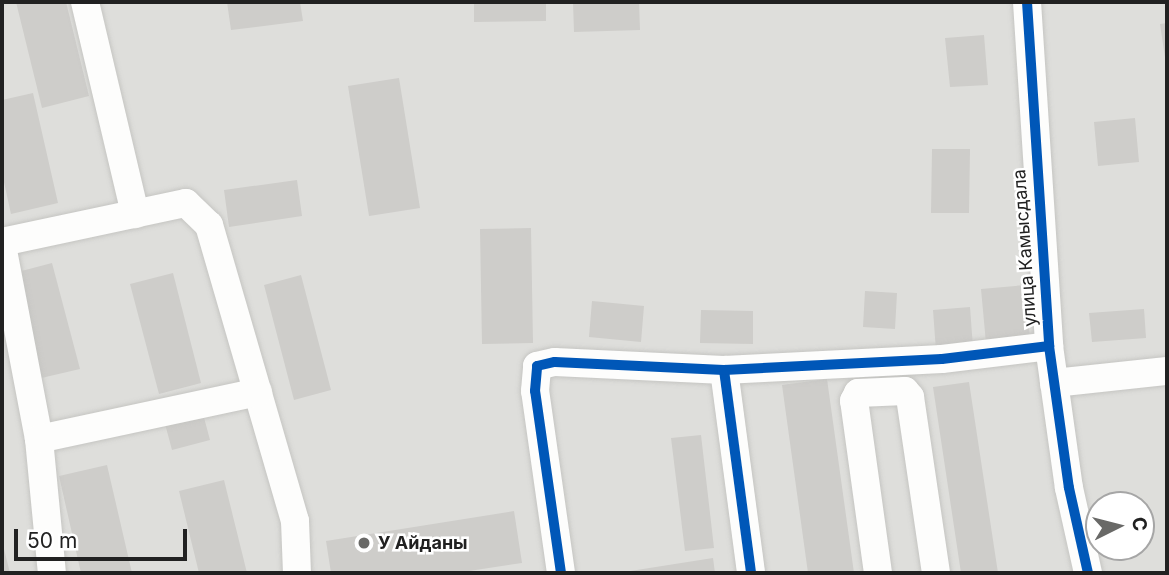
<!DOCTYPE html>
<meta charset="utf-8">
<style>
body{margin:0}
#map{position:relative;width:1169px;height:575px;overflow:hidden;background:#efefea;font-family:Inter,sans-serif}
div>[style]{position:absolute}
.residential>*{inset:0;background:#dededb}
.building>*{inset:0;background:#cecdca}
.roads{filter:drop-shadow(0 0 2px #c5c5c2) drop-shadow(0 0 2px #c5c5c2)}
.minor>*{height:28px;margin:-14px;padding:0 14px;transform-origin:14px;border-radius:14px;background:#fdfdfc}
.cycleway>*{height:10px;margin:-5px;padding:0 5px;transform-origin:5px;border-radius:5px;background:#0057b8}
.dots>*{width:19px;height:19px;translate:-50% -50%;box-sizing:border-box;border:4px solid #fff;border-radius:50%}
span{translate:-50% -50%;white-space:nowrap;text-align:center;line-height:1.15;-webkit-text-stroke:5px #fff;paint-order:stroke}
.street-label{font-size:18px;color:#212121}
.poi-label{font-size:18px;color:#212121;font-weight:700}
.left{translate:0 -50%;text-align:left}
.frame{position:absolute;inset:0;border:4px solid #212121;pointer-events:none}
.north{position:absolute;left:1085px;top:491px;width:70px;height:70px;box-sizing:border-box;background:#fff;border:2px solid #a6a6a6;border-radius:50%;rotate:84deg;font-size:19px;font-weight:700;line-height:28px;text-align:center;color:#212121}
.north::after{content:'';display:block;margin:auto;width:24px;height:32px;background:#696967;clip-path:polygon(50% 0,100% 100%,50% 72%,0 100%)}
.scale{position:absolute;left:14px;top:529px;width:173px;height:32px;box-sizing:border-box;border:4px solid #212121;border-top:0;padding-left:9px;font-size:21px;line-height:24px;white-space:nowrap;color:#212121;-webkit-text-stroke:5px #fff;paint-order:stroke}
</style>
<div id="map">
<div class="residential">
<div style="clip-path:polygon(evenodd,2px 2px,1167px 2px,1167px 573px,2px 573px,2px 2px,1099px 505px,1141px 505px,1141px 547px,1099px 547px,1099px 505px)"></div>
</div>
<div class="building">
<div style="clip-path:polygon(16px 2px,66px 2px,89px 96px,42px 108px)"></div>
<div style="clip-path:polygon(227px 2px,300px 2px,303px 21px,231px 30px)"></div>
<div style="clip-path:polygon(474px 2px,546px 2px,546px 21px,474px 22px)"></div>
<div style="clip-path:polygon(573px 2px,639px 2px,640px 30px,574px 32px)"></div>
<div style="clip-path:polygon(1167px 23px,1167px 64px,1166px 64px,1160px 24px)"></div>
<div style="clip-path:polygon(984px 35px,988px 85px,950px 87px,945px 38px)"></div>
<div style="clip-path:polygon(399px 78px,420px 208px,369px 216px,348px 86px)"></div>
<div style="clip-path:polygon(33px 93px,58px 203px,11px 214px,2px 173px,2px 100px)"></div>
<div style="clip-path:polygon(1135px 118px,1139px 162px,1098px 166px,1094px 122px)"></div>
<div style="clip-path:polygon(932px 149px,970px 149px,969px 213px,931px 213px)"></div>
<div style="clip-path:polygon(297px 180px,302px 216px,229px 227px,224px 190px)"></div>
<div style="clip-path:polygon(531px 228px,533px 343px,482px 344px,480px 229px)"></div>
<div style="clip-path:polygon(52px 263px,80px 369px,37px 379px,10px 274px)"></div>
<div style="clip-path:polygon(173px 273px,201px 383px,159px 394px,130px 284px)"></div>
<div style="clip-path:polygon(301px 275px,331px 390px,294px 400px,264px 285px)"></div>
<div style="clip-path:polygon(1025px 285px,1030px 339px,986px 343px,981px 289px)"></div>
<div style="clip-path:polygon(865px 291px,897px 293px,895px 329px,863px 327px)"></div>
<div style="clip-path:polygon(592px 301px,644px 306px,641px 342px,589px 337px)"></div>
<div style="clip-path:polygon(970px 307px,973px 348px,936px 351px,933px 310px)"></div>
<div style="clip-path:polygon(1144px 309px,1146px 338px,1092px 342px,1089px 313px)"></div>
<div style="clip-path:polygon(701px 310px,753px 311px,753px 344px,700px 343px)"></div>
<div style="clip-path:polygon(827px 379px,854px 573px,808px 573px,782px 385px)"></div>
<div style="clip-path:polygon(969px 382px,998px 573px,961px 573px,933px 387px)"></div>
<div style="clip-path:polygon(202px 410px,210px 440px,172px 450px,164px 420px)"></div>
<div style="clip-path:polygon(701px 435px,714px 548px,685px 551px,671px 438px)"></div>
<div style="clip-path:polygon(107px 465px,132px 573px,81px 573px,59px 476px)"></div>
<div style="clip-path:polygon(224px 480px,247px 573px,199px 573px,179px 491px)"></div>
<div style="clip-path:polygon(514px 511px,522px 563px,456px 573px,331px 573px,326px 541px)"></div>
<div style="clip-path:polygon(3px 545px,10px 573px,2px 573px)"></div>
<div style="clip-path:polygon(713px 558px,715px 573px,624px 573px,624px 572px)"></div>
</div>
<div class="roads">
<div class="minor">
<div style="left:85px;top:2px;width:218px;rotate:76.7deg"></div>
<div style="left:1027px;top:2px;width:345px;rotate:86.3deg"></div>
<div style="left:1049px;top:346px;width:143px;rotate:82deg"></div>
<div style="left:1069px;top:488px;width:87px;rotate:77.4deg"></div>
<div style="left:2px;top:242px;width:188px;rotate:-12deg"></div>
<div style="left:186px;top:203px;width:32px;rotate:44deg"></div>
<div style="left:209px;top:225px;width:308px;rotate:73.8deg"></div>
<div style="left:295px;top:521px;width:52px;rotate:87.8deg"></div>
<div style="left:2px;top:245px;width:197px;rotate:79.2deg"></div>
<div style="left:39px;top:439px;width:135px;rotate:84.5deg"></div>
<div style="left:724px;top:370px;width:205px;rotate:82.4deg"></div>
<div style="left:1054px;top:383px;width:114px;rotate:-6.1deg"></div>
<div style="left:39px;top:439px;width:224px;rotate:-12.1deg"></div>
<div style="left:561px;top:573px;width:184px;rotate:-98.1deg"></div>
<div style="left:535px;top:391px;width:25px;rotate:-85deg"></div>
<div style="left:537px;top:366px;width:18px;rotate:-13deg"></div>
<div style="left:555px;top:362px;width:169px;rotate:2.7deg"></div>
<div style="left:724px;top:370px;width:218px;rotate:-2.9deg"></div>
<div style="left:942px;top:359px;width:108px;rotate:-6.9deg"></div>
<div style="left:878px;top:573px;width:174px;rotate:-97.9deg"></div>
<div style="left:854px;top:401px;width:9px;rotate:-63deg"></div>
<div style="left:858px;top:393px;width:47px;rotate:-2.4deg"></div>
<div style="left:905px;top:391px;width:8px;rotate:50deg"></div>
<div style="left:910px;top:397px;width:178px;rotate:81.6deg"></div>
</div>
</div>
<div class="cycleway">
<div style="left:1027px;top:2px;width:345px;rotate:86.3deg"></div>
<div style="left:1049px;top:346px;width:143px;rotate:82deg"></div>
<div style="left:1069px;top:488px;width:87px;rotate:77.4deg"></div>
<div style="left:724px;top:370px;width:205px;rotate:82.4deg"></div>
<div style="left:561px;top:573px;width:184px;rotate:-98.1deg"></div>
<div style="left:535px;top:391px;width:25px;rotate:-85deg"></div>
<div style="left:537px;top:366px;width:18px;rotate:-13deg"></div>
<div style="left:555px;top:362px;width:169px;rotate:2.7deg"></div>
<div style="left:724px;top:370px;width:218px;rotate:-2.9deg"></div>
<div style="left:942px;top:359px;width:108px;rotate:-6.9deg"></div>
</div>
<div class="dots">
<div style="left:364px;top:543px;background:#696967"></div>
</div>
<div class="street-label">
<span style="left:1025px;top:248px;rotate:-94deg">улица Камысдала</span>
</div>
<div class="poi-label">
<span class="left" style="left:378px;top:543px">У Айданы</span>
</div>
<div class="frame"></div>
<div class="north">С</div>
<div class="scale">50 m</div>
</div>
